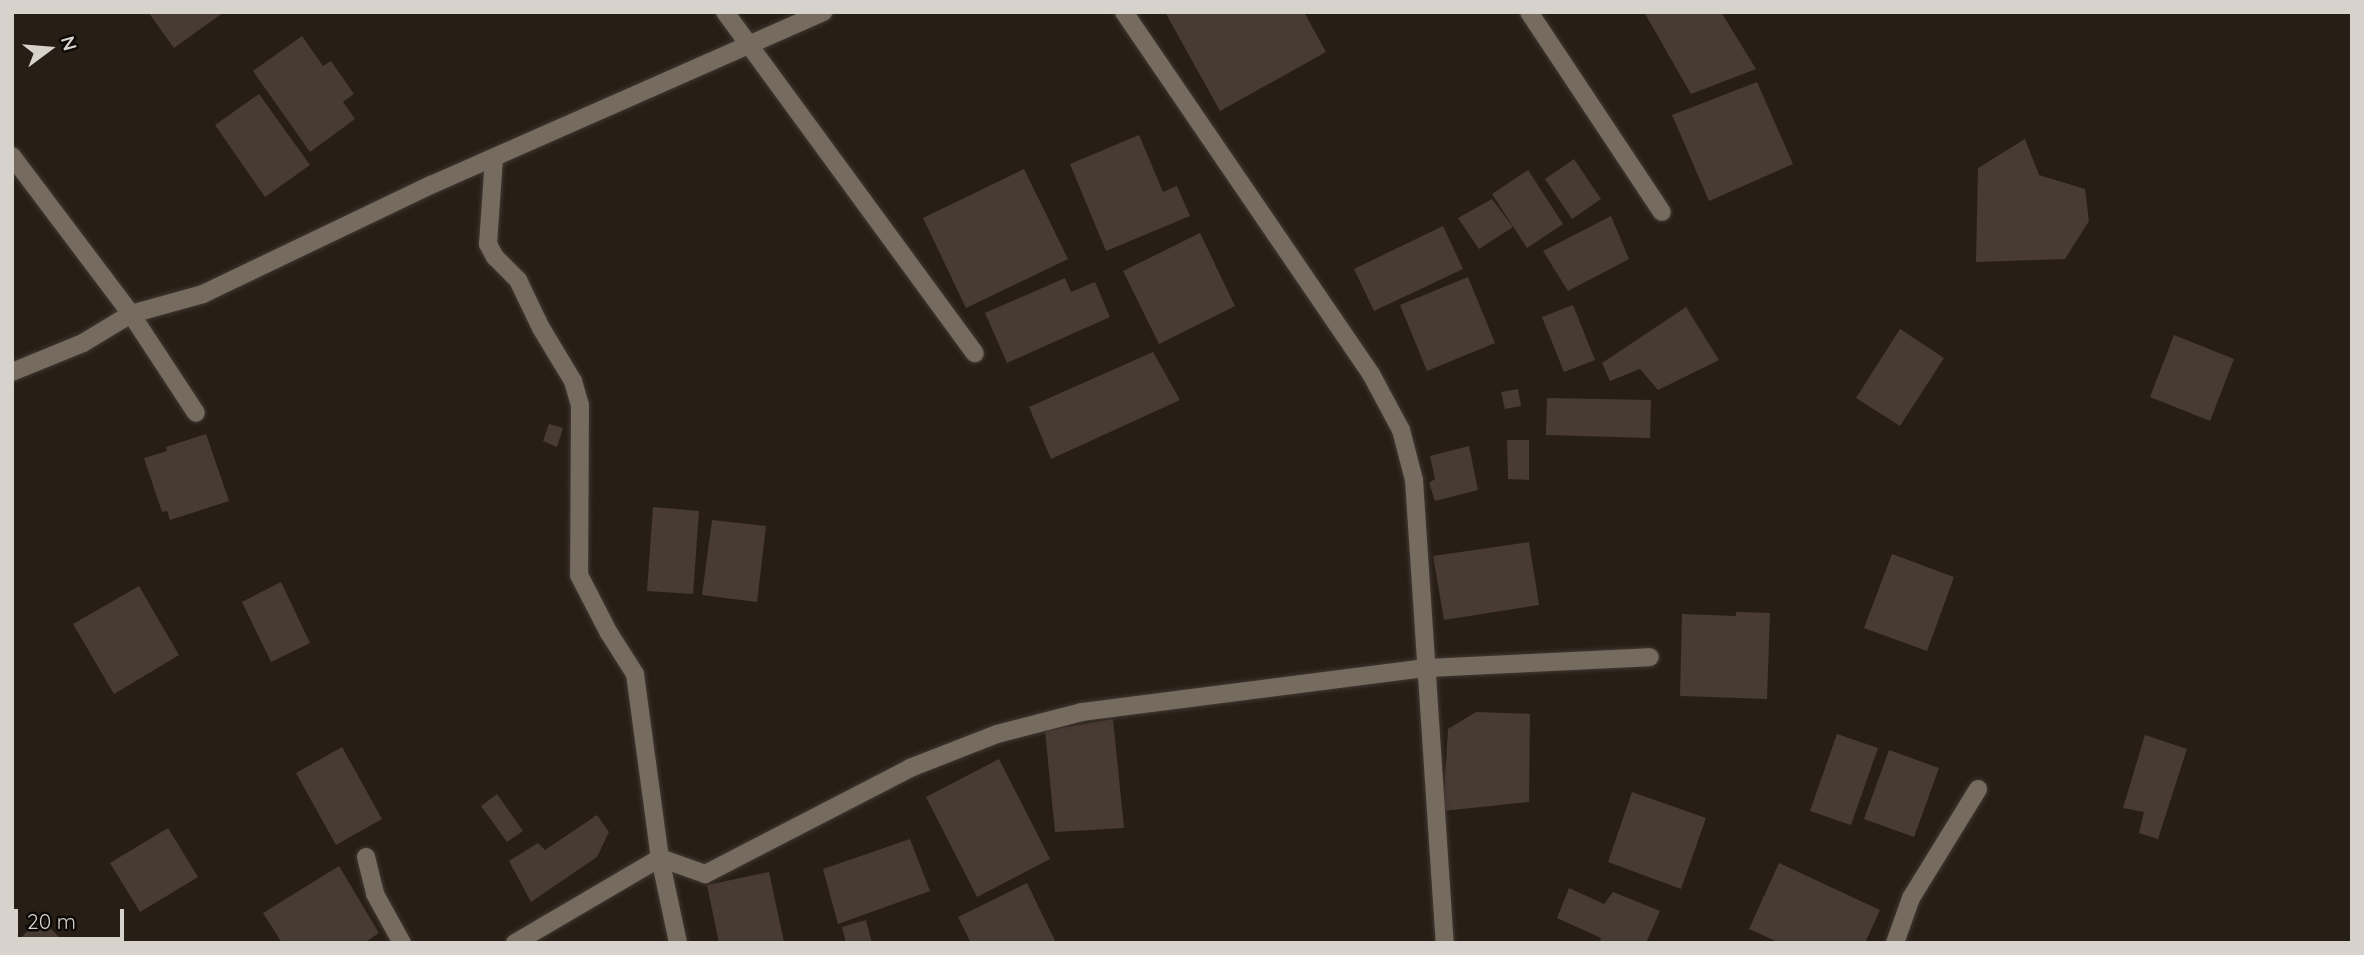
<!DOCTYPE html>
<style>
body{margin:0}
#map{position:relative;width:2364px;height:955px;overflow:hidden;background:#271f15;font-family:Quicksand,sans-serif}
div>[style]{position:absolute}
.building>*{inset:0;background:#483b34}
.roads{filter:drop-shadow(0 0 2px #403832) drop-shadow(0 0 2px #403832)}
.lane>*{height:18px;margin:-9px;padding:0 9px;transform-origin:9px;border-radius:9px;background:#756b5f}
.street>*{height:18px;margin:-9px;padding:0 9px;transform-origin:9px;border-radius:9px;background:#756b5f}
span{translate:-50% -50%;white-space:nowrap;text-align:center;line-height:1.15;-webkit-text-stroke:5px #0d0906;paint-order:stroke}
.frame{position:absolute;inset:0;border:14px solid #d7d2cb;pointer-events:none}
.north{position:absolute;left:14px;top:14px;width:70px;height:70px;-webkit-text-stroke:5px #0d0906;paint-order:stroke;rotate:74deg;font-size:19px;font-weight:700;line-height:28px;text-align:center;color:#d7d2cb}
.north::after{content:'';display:block;margin:auto;width:24px;height:32px;background:#d7d2cb;clip-path:polygon(50% 0,100% 100%,50% 72%,0 100%)}
.scale{position:absolute;left:14px;top:909px;width:110px;height:32px;box-sizing:border-box;border:4px solid #d7d2cb;border-top:0;padding-left:9px;font-size:21px;line-height:24px;white-space:nowrap;color:#d7d2cb;-webkit-text-stroke:5px #0d0906;paint-order:stroke}
</style>
<div id="map">
<div class="building">
<div style="clip-path:polygon(148px 12px,224px 12px,174px 48px)"></div>
<div style="clip-path:polygon(1165px 12px,1304px 12px,1326px 52px,1220px 111px)"></div>
<div style="clip-path:polygon(1644px 12px,1721px 12px,1756px 69px,1691px 94px)"></div>
<div style="clip-path:polygon(302px 36px,323px 66px,331px 61px,354px 94px,343px 102px,355px 119px,310px 152px,253px 71px)"></div>
<div style="clip-path:polygon(1757px 82px,1793px 164px,1709px 201px,1672px 115px)"></div>
<div style="clip-path:polygon(259px 94px,310px 165px,265px 197px,215px 125px)"></div>
<div style="clip-path:polygon(1139px 135px,1163px 192px,1177px 186px,1190px 216px,1106px 251px,1070px 164px)"></div>
<div style="clip-path:polygon(2025px 139px,2039px 175px,2085px 189px,2089px 221px,2065px 259px,1976px 262px,1978px 168px)"></div>
<div style="clip-path:polygon(1574px 159px,1601px 199px,1572px 219px,1545px 179px)"></div>
<div style="clip-path:polygon(1024px 169px,1068px 259px,966px 308px,923px 218px)"></div>
<div style="clip-path:polygon(1528px 170px,1563px 224px,1527px 248px,1492px 194px)"></div>
<div style="clip-path:polygon(1492px 199px,1513px 227px,1479px 249px,1458px 218px)"></div>
<div style="clip-path:polygon(1611px 216px,1629px 259px,1568px 291px,1543px 251px)"></div>
<div style="clip-path:polygon(1443px 226px,1463px 269px,1374px 311px,1354px 269px)"></div>
<div style="clip-path:polygon(1200px 233px,1235px 306px,1159px 344px,1123px 271px)"></div>
<div style="clip-path:polygon(1468px 277px,1495px 343px,1427px 371px,1400px 305px)"></div>
<div style="clip-path:polygon(1065px 278px,1071px 292px,1095px 282px,1110px 317px,1007px 363px,985px 313px)"></div>
<div style="clip-path:polygon(1573px 305px,1595px 360px,1564px 372px,1542px 317px)"></div>
<div style="clip-path:polygon(1686px 307px,1719px 360px,1658px 390px,1640px 369px,1610px 381px,1602px 363px)"></div>
<div style="clip-path:polygon(1900px 329px,1944px 358px,1900px 426px,1856px 398px)"></div>
<div style="clip-path:polygon(2174px 335px,2234px 359px,2210px 421px,2150px 397px)"></div>
<div style="clip-path:polygon(1153px 352px,1180px 400px,1051px 459px,1029px 407px)"></div>
<div style="clip-path:polygon(1518px 389px,1521px 406px,1505px 409px,1501px 392px)"></div>
<div style="clip-path:polygon(1547px 398px,1651px 400px,1650px 438px,1546px 435px)"></div>
<div style="clip-path:polygon(549px 424px,563px 428px,557px 447px,543px 441px)"></div>
<div style="clip-path:polygon(206px 434px,229px 501px,170px 520px,167px 511px,162px 512px,144px 458px,167px 451px,166px 447px)"></div>
<div style="clip-path:polygon(1507px 440px,1529px 440px,1529px 480px,1508px 479px)"></div>
<div style="clip-path:polygon(1469px 446px,1478px 490px,1435px 501px,1429px 483px,1435px 479px,1430px 456px)"></div>
<div style="clip-path:polygon(653px 507px,699px 511px,693px 594px,647px 591px)"></div>
<div style="clip-path:polygon(712px 520px,766px 526px,757px 602px,702px 595px)"></div>
<div style="clip-path:polygon(1529px 542px,1539px 605px,1444px 620px,1433px 556px)"></div>
<div style="clip-path:polygon(1892px 554px,1954px 577px,1927px 651px,1864px 628px)"></div>
<div style="clip-path:polygon(281px 582px,310px 643px,271px 662px,242px 602px)"></div>
<div style="clip-path:polygon(139px 586px,179px 655px,114px 694px,73px 624px)"></div>
<div style="clip-path:polygon(1736px 612px,1770px 613px,1767px 699px,1680px 696px,1682px 614px,1736px 616px)"></div>
<div style="clip-path:polygon(1476px 712px,1530px 714px,1529px 802px,1443px 811px,1448px 729px)"></div>
<div style="clip-path:polygon(1113px 719px,1124px 828px,1055px 832px,1045px 731px)"></div>
<div style="clip-path:polygon(1837px 734px,1878px 748px,1851px 825px,1810px 811px)"></div>
<div style="clip-path:polygon(2145px 735px,2187px 749px,2158px 839px,2139px 833px,2144px 812px,2123px 808px)"></div>
<div style="clip-path:polygon(342px 747px,382px 819px,336px 845px,296px 773px)"></div>
<div style="clip-path:polygon(1889px 750px,1939px 768px,1914px 837px,1864px 819px)"></div>
<div style="clip-path:polygon(999px 759px,1050px 859px,977px 897px,926px 797px)"></div>
<div style="clip-path:polygon(1632px 792px,1706px 818px,1681px 889px,1608px 862px)"></div>
<div style="clip-path:polygon(497px 794px,523px 831px,507px 842px,481px 806px)"></div>
<div style="clip-path:polygon(597px 815px,609px 832px,597px 857px,531px 902px,509px 861px,538px 843px,545px 850px)"></div>
<div style="clip-path:polygon(168px 828px,198px 877px,140px 912px,110px 863px)"></div>
<div style="clip-path:polygon(910px 839px,930px 891px,838px 924px,823px 869px)"></div>
<div style="clip-path:polygon(1779px 863px,1880px 910px,1865px 943px,1780px 943px,1749px 929px)"></div>
<div style="clip-path:polygon(339px 866px,379px 933px,364px 943px,282px 943px,263px 913px)"></div>
<div style="clip-path:polygon(769px 872px,784px 942px,719px 943px,707px 885px)"></div>
<div style="clip-path:polygon(1027px 883px,1056px 943px,971px 943px,958px 917px)"></div>
<div style="clip-path:polygon(1569px 888px,1604px 904px,1613px 892px,1660px 911px,1646px 943px,1600px 943px,1601px 938px,1557px 918px)"></div>
<div style="clip-path:polygon(40px 918px,65px 943px,16px 943px)"></div>
<div style="clip-path:polygon(866px 920px,872px 943px,846px 943px,842px 927px)"></div>
</div>
<div class="roads">
<div class="lane">
<div style="left:12px;top:156px;width:198px;rotate:53deg"></div>
<div style="left:131px;top:314px;width:118px;rotate:56.7deg"></div>
<div style="left:366px;top:857px;width:38px;rotate:76deg"></div>
<div style="left:375px;top:894px;width:56px;rotate:61.1deg"></div>
</div>
<div class="street">
<div style="left:725px;top:12px;width:423px;rotate:53.8deg"></div>
<div style="left:1124px;top:12px;width:438px;rotate:55.7deg"></div>
<div style="left:1371px;top:374px;width:64px;rotate:61.8deg"></div>
<div style="left:1401px;top:430px;width:52px;rotate:75.4deg"></div>
<div style="left:1414px;top:480px;width:464px;rotate:86.2deg"></div>
<div style="left:1529px;top:12px;width:240px;rotate:56.4deg"></div>
<div style="left:494px;top:158px;width:86px;rotate:94deg"></div>
<div style="left:488px;top:244px;width:15px;rotate:62deg"></div>
<div style="left:495px;top:257px;width:33px;rotate:45deg"></div>
<div style="left:518px;top:280px;width:53px;rotate:64.4deg"></div>
<div style="left:541px;top:328px;width:62px;rotate:58.9deg"></div>
<div style="left:573px;top:381px;width:25px;rotate:74deg"></div>
<div style="left:580px;top:405px;width:170px;rotate:90.3deg"></div>
<div style="left:579px;top:575px;width:65px;rotate:62.7deg"></div>
<div style="left:609px;top:633px;width:49px;rotate:57.6deg"></div>
<div style="left:635px;top:674px;width:186px;rotate:82.3deg"></div>
<div style="left:660px;top:858px;width:87px;rotate:78deg"></div>
<div style="left:12px;top:372px;width:77px;rotate:-22.2deg"></div>
<div style="left:83px;top:343px;width:56px;rotate:-31.1deg"></div>
<div style="left:131px;top:314px;width:75px;rotate:-15.5deg"></div>
<div style="left:203px;top:294px;width:253px;rotate:-25.6deg"></div>
<div style="left:431px;top:185px;width:429px;rotate:-23.8deg"></div>
<div style="left:515px;top:943px;width:168px;rotate:-30.4deg"></div>
<div style="left:660px;top:858px;width:48px;rotate:19.6deg"></div>
<div style="left:705px;top:874px;width:231px;rotate:-27.3deg"></div>
<div style="left:910px;top:768px;width:93px;rotate:-21.3deg"></div>
<div style="left:997px;top:734px;width:88px;rotate:-14.5deg"></div>
<div style="left:1082px;top:712px;width:348px;rotate:-7.3deg"></div>
<div style="left:1427px;top:668px;width:223px;rotate:-2.8deg"></div>
<div style="left:1895px;top:943px;width:48px;rotate:-70.4deg"></div>
<div style="left:1911px;top:898px;width:128px;rotate:-58.4deg"></div>
</div>
</div>
<div class="frame"></div>
<div class="north">N</div>
<div class="scale">20 m</div>
</div>
